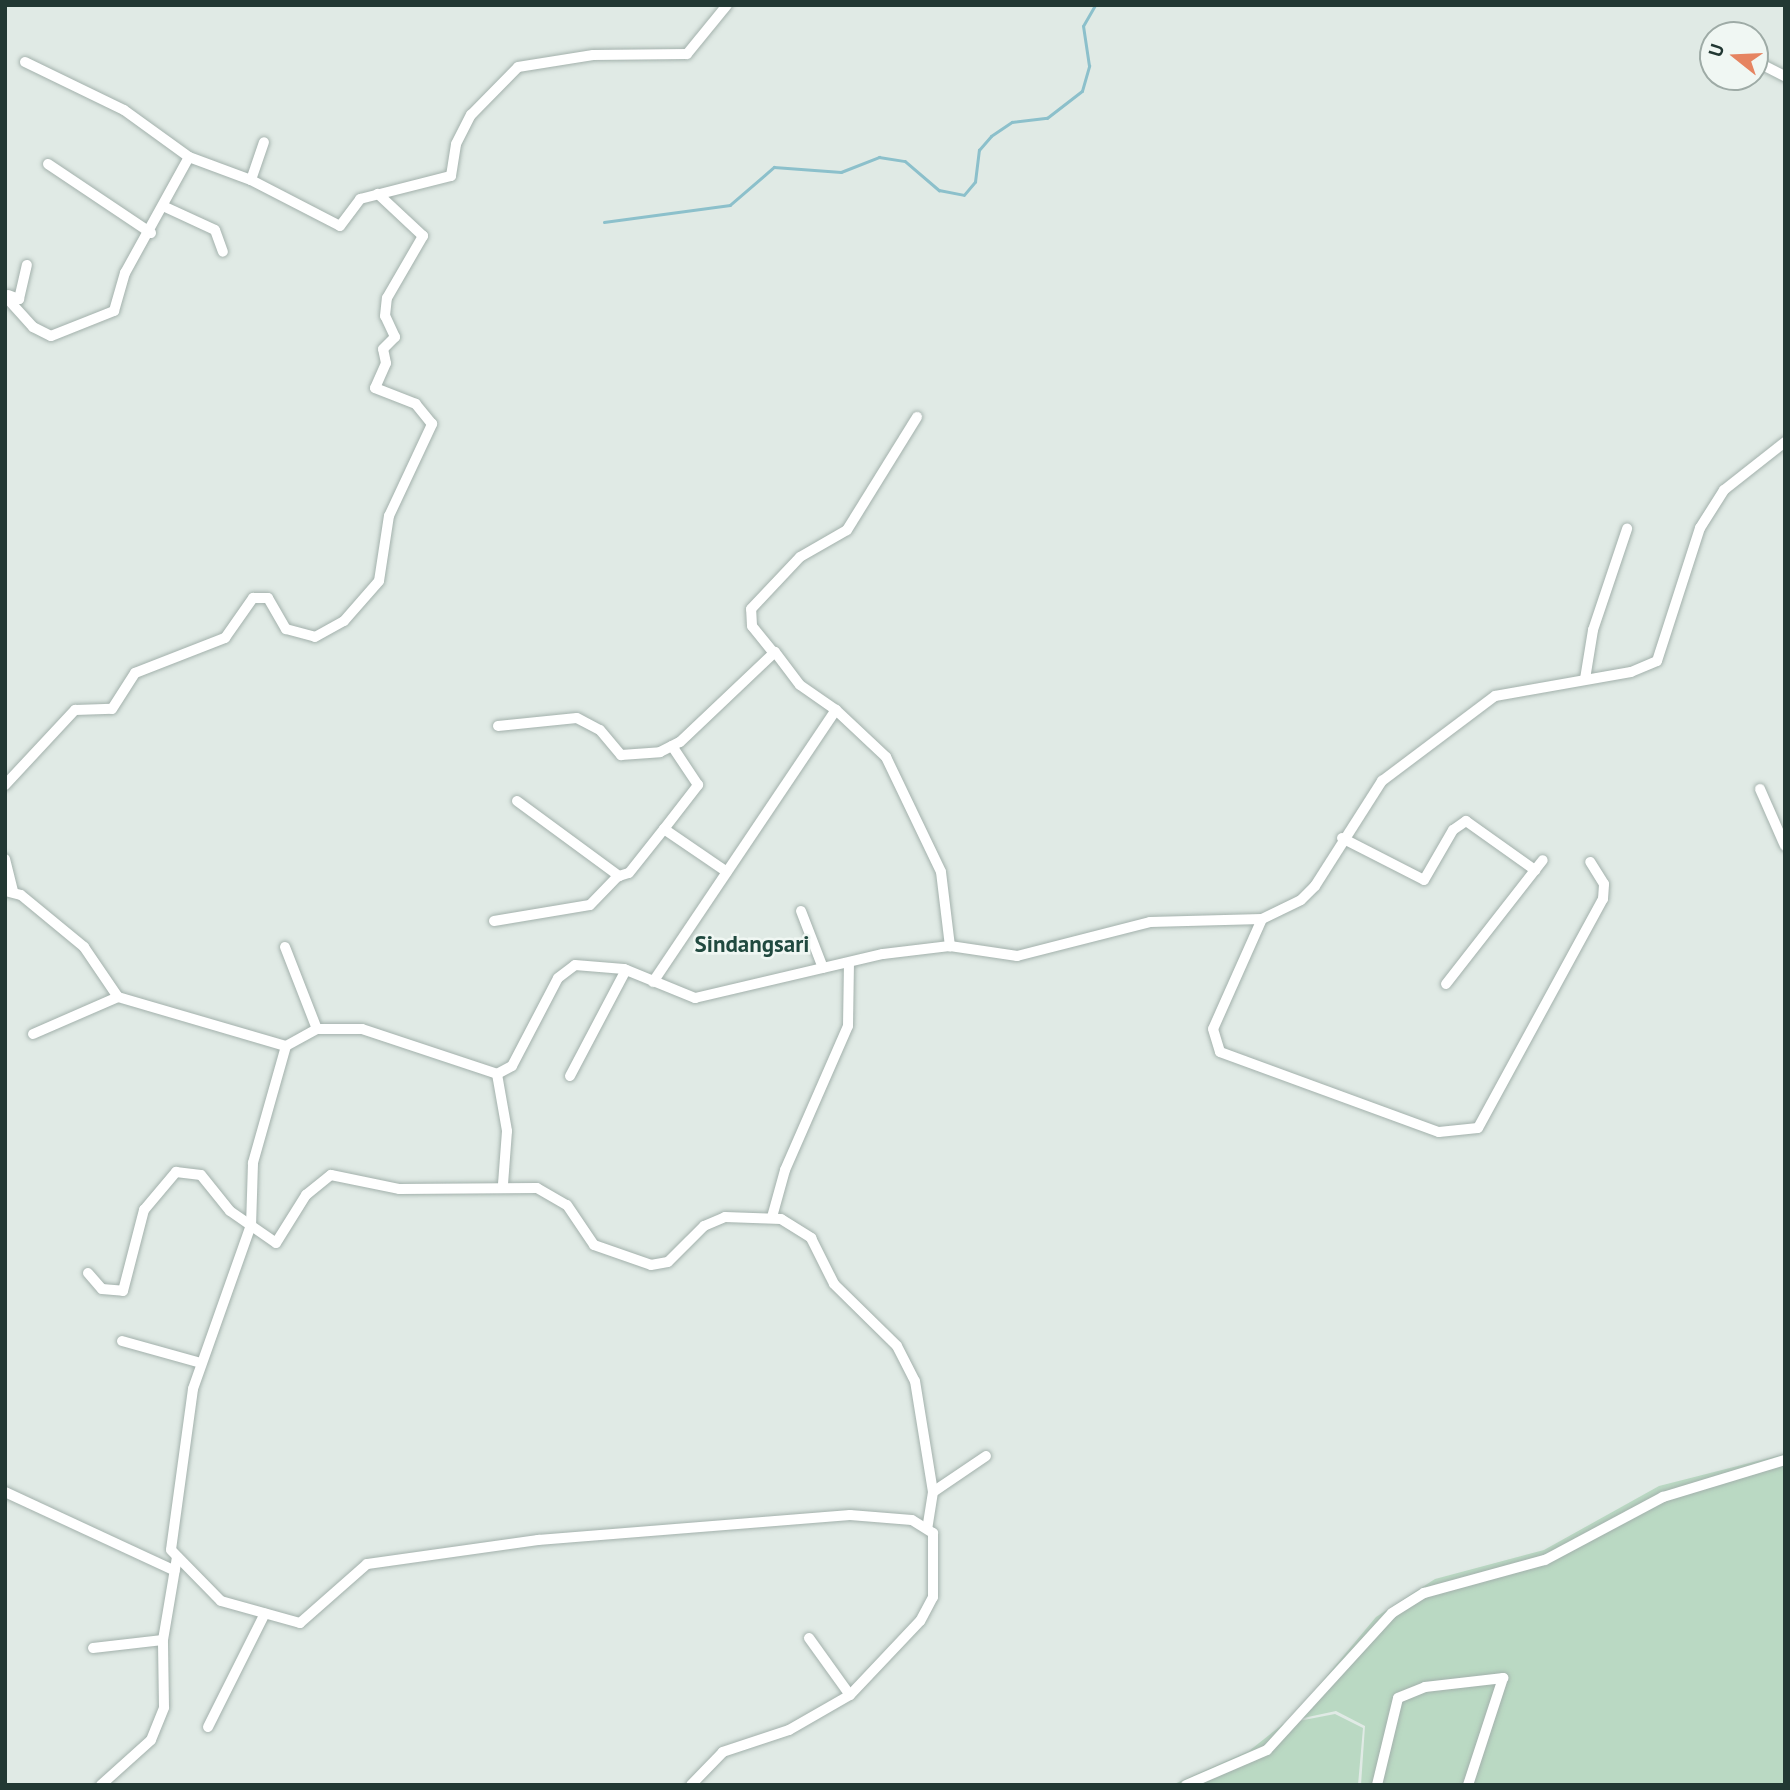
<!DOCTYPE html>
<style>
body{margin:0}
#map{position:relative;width:1790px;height:1790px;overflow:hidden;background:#e0eae5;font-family:"PT Sans",sans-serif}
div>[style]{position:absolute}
.green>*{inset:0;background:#bad9c3}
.stream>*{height:2.5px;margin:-1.25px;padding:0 1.25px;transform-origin:1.25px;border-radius:1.25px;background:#8cc0cb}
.roads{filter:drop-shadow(0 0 2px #a3b1ac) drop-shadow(0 0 2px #a3b1ac)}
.street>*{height:10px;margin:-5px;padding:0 5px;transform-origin:5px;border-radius:5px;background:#fff}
span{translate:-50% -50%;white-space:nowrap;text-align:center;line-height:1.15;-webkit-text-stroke:5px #f0f7f3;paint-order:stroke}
.quarter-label{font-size:23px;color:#20493f;font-weight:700}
.frame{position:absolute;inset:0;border:7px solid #223833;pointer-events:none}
.north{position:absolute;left:1699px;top:21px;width:70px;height:70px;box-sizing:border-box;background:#f0f7f3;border:2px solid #9eaba6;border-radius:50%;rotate:288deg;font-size:19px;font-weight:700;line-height:28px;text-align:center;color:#223833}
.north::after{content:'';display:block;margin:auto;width:24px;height:32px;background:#e68461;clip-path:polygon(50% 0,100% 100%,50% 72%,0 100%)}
</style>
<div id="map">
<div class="green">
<div style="clip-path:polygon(1785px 1454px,1785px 1785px,1361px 1785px,1365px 1726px,1336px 1711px,1289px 1721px,1376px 1617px,1435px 1579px,1544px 1550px,1659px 1486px)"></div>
<div style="clip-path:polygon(1335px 1714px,1363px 1728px,1358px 1785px,1172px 1785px,1249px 1751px,1283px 1724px)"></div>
</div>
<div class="stream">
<div style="left:604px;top:222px;width:127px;rotate:-7.7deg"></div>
<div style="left:730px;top:205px;width:58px;rotate:-40.8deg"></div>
<div style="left:774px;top:167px;width:67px;rotate:4.3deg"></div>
<div style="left:841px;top:172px;width:41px;rotate:-21.5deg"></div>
<div style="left:879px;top:157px;width:26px;rotate:9deg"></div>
<div style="left:905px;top:161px;width:45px;rotate:40.5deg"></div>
<div style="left:939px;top:190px;width:25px;rotate:11deg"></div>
<div style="left:964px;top:195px;width:17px;rotate:-50deg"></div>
<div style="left:975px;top:182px;width:32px;rotate:-83deg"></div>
<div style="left:979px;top:150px;width:18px;rotate:-49deg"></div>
<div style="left:991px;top:136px;width:25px;rotate:-34deg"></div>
<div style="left:1012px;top:122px;width:35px;rotate:-7deg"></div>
<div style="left:1047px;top:118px;width:44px;rotate:-37.6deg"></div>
<div style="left:1082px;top:91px;width:26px;rotate:-74deg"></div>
<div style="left:1089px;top:66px;width:40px;rotate:-98.5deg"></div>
<div style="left:1083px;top:26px;width:24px;rotate:-60deg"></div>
</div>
<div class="roads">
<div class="street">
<div style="left:1755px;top:61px;width:34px;rotate:27deg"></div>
<div style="left:25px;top:62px;width:110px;rotate:25.9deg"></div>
<div style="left:124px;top:110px;width:80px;rotate:35.9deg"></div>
<div style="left:48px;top:164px;width:124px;rotate:33.8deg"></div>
<div style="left:251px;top:180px;width:40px;rotate:-71.1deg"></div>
<div style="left:163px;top:206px;width:57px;rotate:24.8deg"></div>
<div style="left:215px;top:230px;width:23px;rotate:70deg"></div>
<div style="left:8px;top:295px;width:12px;rotate:20deg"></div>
<div style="left:19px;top:299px;width:35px;rotate:-77deg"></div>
<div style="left:5px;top:296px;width:42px;rotate:47.9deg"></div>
<div style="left:33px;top:327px;width:20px;rotate:27deg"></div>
<div style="left:51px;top:336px;width:68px;rotate:-21.6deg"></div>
<div style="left:114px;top:311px;width:40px;rotate:-74deg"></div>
<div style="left:125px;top:273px;width:132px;rotate:-61.1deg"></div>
<div style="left:189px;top:157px;width:66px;rotate:20.4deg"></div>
<div style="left:251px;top:180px;width:100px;rotate:27.3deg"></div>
<div style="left:340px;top:226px;width:34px;rotate:-53deg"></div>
<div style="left:360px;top:199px;width:94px;rotate:-14.2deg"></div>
<div style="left:451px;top:176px;width:32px;rotate:-81deg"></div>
<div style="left:456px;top:144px;width:33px;rotate:-63deg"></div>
<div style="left:471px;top:115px;width:67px;rotate:-45.6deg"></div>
<div style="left:518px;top:67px;width:76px;rotate:-9.1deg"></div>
<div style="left:593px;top:55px;width:94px;rotate:-0.6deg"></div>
<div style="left:687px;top:54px;width:63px;rotate:-50.8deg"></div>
<div style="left:773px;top:652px;width:33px;rotate:-129deg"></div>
<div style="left:752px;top:626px;width:17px;rotate:-93deg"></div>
<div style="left:751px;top:609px;width:71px;rotate:-46.7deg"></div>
<div style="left:800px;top:557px;width:54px;rotate:-29.9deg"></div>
<div style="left:847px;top:530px;width:133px;rotate:-58.2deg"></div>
<div style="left:1585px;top:679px;width:50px;rotate:-80.7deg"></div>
<div style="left:1593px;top:630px;width:107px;rotate:-71.4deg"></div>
<div style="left:498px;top:726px;width:79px;rotate:-5.8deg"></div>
<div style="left:577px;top:718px;width:26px;rotate:28deg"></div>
<div style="left:600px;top:730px;width:33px;rotate:50deg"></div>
<div style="left:621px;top:755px;width:39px;rotate:-4deg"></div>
<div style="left:660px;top:752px;width:22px;rotate:-27deg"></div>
<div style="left:680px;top:742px;width:131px;rotate:-43.5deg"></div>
<div style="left:775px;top:652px;width:41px;rotate:52.9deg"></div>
<div style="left:800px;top:685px;width:44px;rotate:34.8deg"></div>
<div style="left:5px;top:785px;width:103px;rotate:-47deg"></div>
<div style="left:75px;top:710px;width:37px;rotate:-2deg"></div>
<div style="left:112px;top:709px;width:43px;rotate:-57.4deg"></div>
<div style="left:135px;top:673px;width:97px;rotate:-21.3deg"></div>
<div style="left:225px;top:638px;width:49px;rotate:-55deg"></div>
<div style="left:253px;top:598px;width:15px"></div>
<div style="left:268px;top:598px;width:36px;rotate:60deg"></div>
<div style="left:286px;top:629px;width:30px;rotate:15deg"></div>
<div style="left:315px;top:637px;width:33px;rotate:-29deg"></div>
<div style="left:344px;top:621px;width:53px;rotate:-48.8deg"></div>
<div style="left:379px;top:581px;width:66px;rotate:-81.3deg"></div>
<div style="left:389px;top:516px;width:102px;rotate:-64.9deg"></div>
<div style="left:432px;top:424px;width:26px;rotate:-129deg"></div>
<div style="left:416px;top:404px;width:44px;rotate:-158.7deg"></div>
<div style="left:375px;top:388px;width:27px;rotate:-66deg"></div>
<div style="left:386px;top:363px;width:14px;rotate:-102deg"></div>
<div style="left:383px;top:349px;width:17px;rotate:-45deg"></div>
<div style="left:395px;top:337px;width:23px;rotate:-115deg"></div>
<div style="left:385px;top:316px;width:18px;rotate:-84deg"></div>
<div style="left:387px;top:298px;width:72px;rotate:-59.9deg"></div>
<div style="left:423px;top:236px;width:62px;rotate:-137deg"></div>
<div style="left:1760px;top:789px;width:62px;rotate:66.3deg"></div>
<div style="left:517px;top:801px;width:127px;rotate:36.3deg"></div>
<div style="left:619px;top:876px;width:10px;rotate:-17deg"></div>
<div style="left:629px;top:873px;width:56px;rotate:-51.5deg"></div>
<div style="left:664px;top:829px;width:76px;rotate:34.3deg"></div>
<div style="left:664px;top:829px;width:56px;rotate:-52.3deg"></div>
<div style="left:698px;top:785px;width:47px;rotate:-123.7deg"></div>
<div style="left:1342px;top:838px;width:92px;rotate:27.1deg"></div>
<div style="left:1424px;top:880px;width:58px;rotate:-59.9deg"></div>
<div style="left:1453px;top:830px;width:16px;rotate:-35deg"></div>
<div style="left:1466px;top:821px;width:85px;rotate:35.4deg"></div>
<div style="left:5px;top:859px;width:34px;rotate:76deg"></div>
<div style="left:5px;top:891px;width:16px;rotate:14deg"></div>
<div style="left:21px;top:895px;width:82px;rotate:39.5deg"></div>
<div style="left:84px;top:947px;width:60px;rotate:55.8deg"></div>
<div style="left:118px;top:997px;width:175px;rotate:16.3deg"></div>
<div style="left:286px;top:1046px;width:35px;rotate:-29deg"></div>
<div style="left:317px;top:1029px;width:45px"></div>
<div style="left:362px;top:1029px;width:142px;rotate:18.4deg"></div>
<div style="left:497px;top:1074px;width:17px;rotate:-28deg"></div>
<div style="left:512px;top:1066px;width:99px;rotate:-62.4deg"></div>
<div style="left:558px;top:978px;width:21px;rotate:-37deg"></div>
<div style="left:575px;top:965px;width:49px;rotate:4.7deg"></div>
<div style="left:624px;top:969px;width:77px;rotate:22.2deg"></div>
<div style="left:695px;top:998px;width:193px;rotate:-13.2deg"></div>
<div style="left:883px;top:954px;width:67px;rotate:-6.8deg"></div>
<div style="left:950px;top:946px;width:68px;rotate:8.5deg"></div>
<div style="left:1017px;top:956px;width:137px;rotate:-14.3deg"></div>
<div style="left:1150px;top:922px;width:112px;rotate:-1.5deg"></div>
<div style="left:1262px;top:919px;width:43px;rotate:-26deg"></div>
<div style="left:1301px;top:900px;width:20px;rotate:-45deg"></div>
<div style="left:1315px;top:886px;width:125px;rotate:-57.5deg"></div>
<div style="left:1382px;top:781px;width:141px;rotate:-37deg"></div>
<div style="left:1495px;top:696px;width:138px;rotate:-10deg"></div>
<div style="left:1631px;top:672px;width:28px;rotate:-23deg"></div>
<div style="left:1657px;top:661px;width:140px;rotate:-72.1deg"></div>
<div style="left:1700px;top:528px;width:45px;rotate:-57.7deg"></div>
<div style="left:1724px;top:490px;width:78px;rotate:-38.2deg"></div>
<div style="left:801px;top:911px;width:61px;rotate:68.9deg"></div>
<div style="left:1262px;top:919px;width:120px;rotate:114deg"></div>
<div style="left:1213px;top:1029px;width:24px;rotate:73deg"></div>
<div style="left:1220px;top:1052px;width:233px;rotate:20.1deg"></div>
<div style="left:1439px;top:1132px;width:39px;rotate:-6deg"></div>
<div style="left:1478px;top:1128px;width:261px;rotate:-61.4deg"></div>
<div style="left:1603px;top:899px;width:15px;rotate:-86deg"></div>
<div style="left:1604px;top:884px;width:26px;rotate:-122deg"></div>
<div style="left:494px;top:921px;width:97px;rotate:-9.5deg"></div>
<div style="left:590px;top:905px;width:40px;rotate:-46deg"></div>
<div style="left:285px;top:947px;width:88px;rotate:68.7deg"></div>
<div style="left:653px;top:982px;width:328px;rotate:-56.1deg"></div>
<div style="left:836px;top:710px;width:69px;rotate:43.2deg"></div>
<div style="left:886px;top:757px;width:127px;rotate:64.4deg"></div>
<div style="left:941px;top:872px;width:75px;rotate:83.1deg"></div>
<div style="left:1446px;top:984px;width:157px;rotate:-52deg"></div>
<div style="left:33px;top:1034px;width:93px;rotate:-23.5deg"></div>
<div style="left:286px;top:1046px;width:122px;rotate:105.8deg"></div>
<div style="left:253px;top:1163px;width:62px;rotate:91.8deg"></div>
<div style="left:251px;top:1225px;width:174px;rotate:109.5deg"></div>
<div style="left:193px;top:1389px;width:162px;rotate:97.8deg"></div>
<div style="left:171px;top:1550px;width:71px;rotate:45.6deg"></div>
<div style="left:221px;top:1601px;width:82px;rotate:15.6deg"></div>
<div style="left:300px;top:1623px;width:89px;rotate:-41.4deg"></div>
<div style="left:367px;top:1564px;width:173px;rotate:-8deg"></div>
<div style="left:538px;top:1540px;width:313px;rotate:-4.6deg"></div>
<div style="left:850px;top:1515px;width:62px;rotate:4.6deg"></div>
<div style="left:912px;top:1520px;width:25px;rotate:32deg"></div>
<div style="left:933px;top:1533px;width:64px;rotate:90deg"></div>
<div style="left:933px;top:1597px;width:27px;rotate:118deg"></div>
<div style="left:920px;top:1621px;width:102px;rotate:133.4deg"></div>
<div style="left:850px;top:1695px;width:70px;rotate:150.2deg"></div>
<div style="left:789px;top:1730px;width:70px;rotate:161.6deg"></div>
<div style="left:723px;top:1752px;width:46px;rotate:134.1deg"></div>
<div style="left:497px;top:1074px;width:58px;rotate:80deg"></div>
<div style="left:507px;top:1131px;width:53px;rotate:94.3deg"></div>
<div style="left:570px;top:1076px;width:120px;rotate:-62.2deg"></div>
<div style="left:772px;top:1217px;width:49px;rotate:-74.5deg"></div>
<div style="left:785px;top:1170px;width:157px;rotate:-66.4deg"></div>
<div style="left:848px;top:1026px;width:63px;rotate:-89.1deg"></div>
<div style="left:88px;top:1273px;width:21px;rotate:49deg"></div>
<div style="left:102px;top:1289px;width:21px;rotate:5deg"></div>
<div style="left:123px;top:1291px;width:84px;rotate:-75.5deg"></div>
<div style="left:144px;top:1210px;width:50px;rotate:-49.9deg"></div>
<div style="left:176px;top:1172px;width:25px;rotate:7deg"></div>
<div style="left:201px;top:1175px;width:46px;rotate:51.1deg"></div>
<div style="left:230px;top:1211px;width:56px;rotate:34.8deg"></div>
<div style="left:276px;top:1243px;width:57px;rotate:-58deg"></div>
<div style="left:306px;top:1195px;width:32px;rotate:-39deg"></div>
<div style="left:331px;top:1175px;width:69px;rotate:11.6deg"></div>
<div style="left:399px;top:1189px;width:138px;rotate:-0.4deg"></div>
<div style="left:537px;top:1188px;width:34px;rotate:30deg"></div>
<div style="left:567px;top:1205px;width:48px;rotate:56deg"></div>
<div style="left:594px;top:1245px;width:60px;rotate:19.3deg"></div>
<div style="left:651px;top:1265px;width:17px;rotate:-10deg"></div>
<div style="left:668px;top:1262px;width:51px;rotate:-45deg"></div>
<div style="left:704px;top:1226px;width:23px;rotate:-23deg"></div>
<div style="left:725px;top:1217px;width:56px;rotate:2deg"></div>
<div style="left:781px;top:1219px;width:36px;rotate:32deg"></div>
<div style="left:811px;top:1238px;width:51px;rotate:63.4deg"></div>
<div style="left:834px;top:1284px;width:88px;rotate:44.5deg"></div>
<div style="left:897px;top:1346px;width:39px;rotate:63deg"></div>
<div style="left:915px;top:1381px;width:112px;rotate:80.8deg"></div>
<div style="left:933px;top:1492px;width:37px;rotate:99deg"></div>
<div style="left:122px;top:1341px;width:82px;rotate:15.6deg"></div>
<div style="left:5px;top:1492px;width:187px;rotate:24.9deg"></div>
<div style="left:933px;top:1492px;width:64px;rotate:-34.2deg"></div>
<div style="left:809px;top:1638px;width:70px;rotate:54.3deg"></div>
<div style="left:93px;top:1648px;width:70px;rotate:-6.5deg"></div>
<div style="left:208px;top:1727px;width:127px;rotate:-63.4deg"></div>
<div style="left:101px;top:1785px;width:67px;rotate:-42deg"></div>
<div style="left:151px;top:1740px;width:35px;rotate:-68deg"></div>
<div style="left:164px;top:1707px;width:67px;rotate:-90.9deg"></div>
<div style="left:163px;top:1640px;width:84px;rotate:-80.4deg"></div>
<div style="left:1186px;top:1785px;width:88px;rotate:-23.4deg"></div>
<div style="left:1267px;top:1750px;width:185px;rotate:-47.6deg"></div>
<div style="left:1392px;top:1613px;width:38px;rotate:-32deg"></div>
<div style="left:1424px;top:1593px;width:125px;rotate:-15.3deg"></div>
<div style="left:1545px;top:1560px;width:134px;rotate:-28.1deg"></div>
<div style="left:1663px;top:1497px;width:127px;rotate:-16.9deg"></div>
<div style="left:1377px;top:1785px;width:89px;rotate:-76.4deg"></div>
<div style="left:1398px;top:1698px;width:29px;rotate:-22deg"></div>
<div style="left:1425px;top:1687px;width:79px;rotate:-6.6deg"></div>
<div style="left:1503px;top:1678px;width:113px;rotate:108.1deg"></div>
</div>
</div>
<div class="quarter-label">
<span style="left:752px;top:944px">Sindangsari</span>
</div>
<div class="frame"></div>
<div class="north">U</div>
</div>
